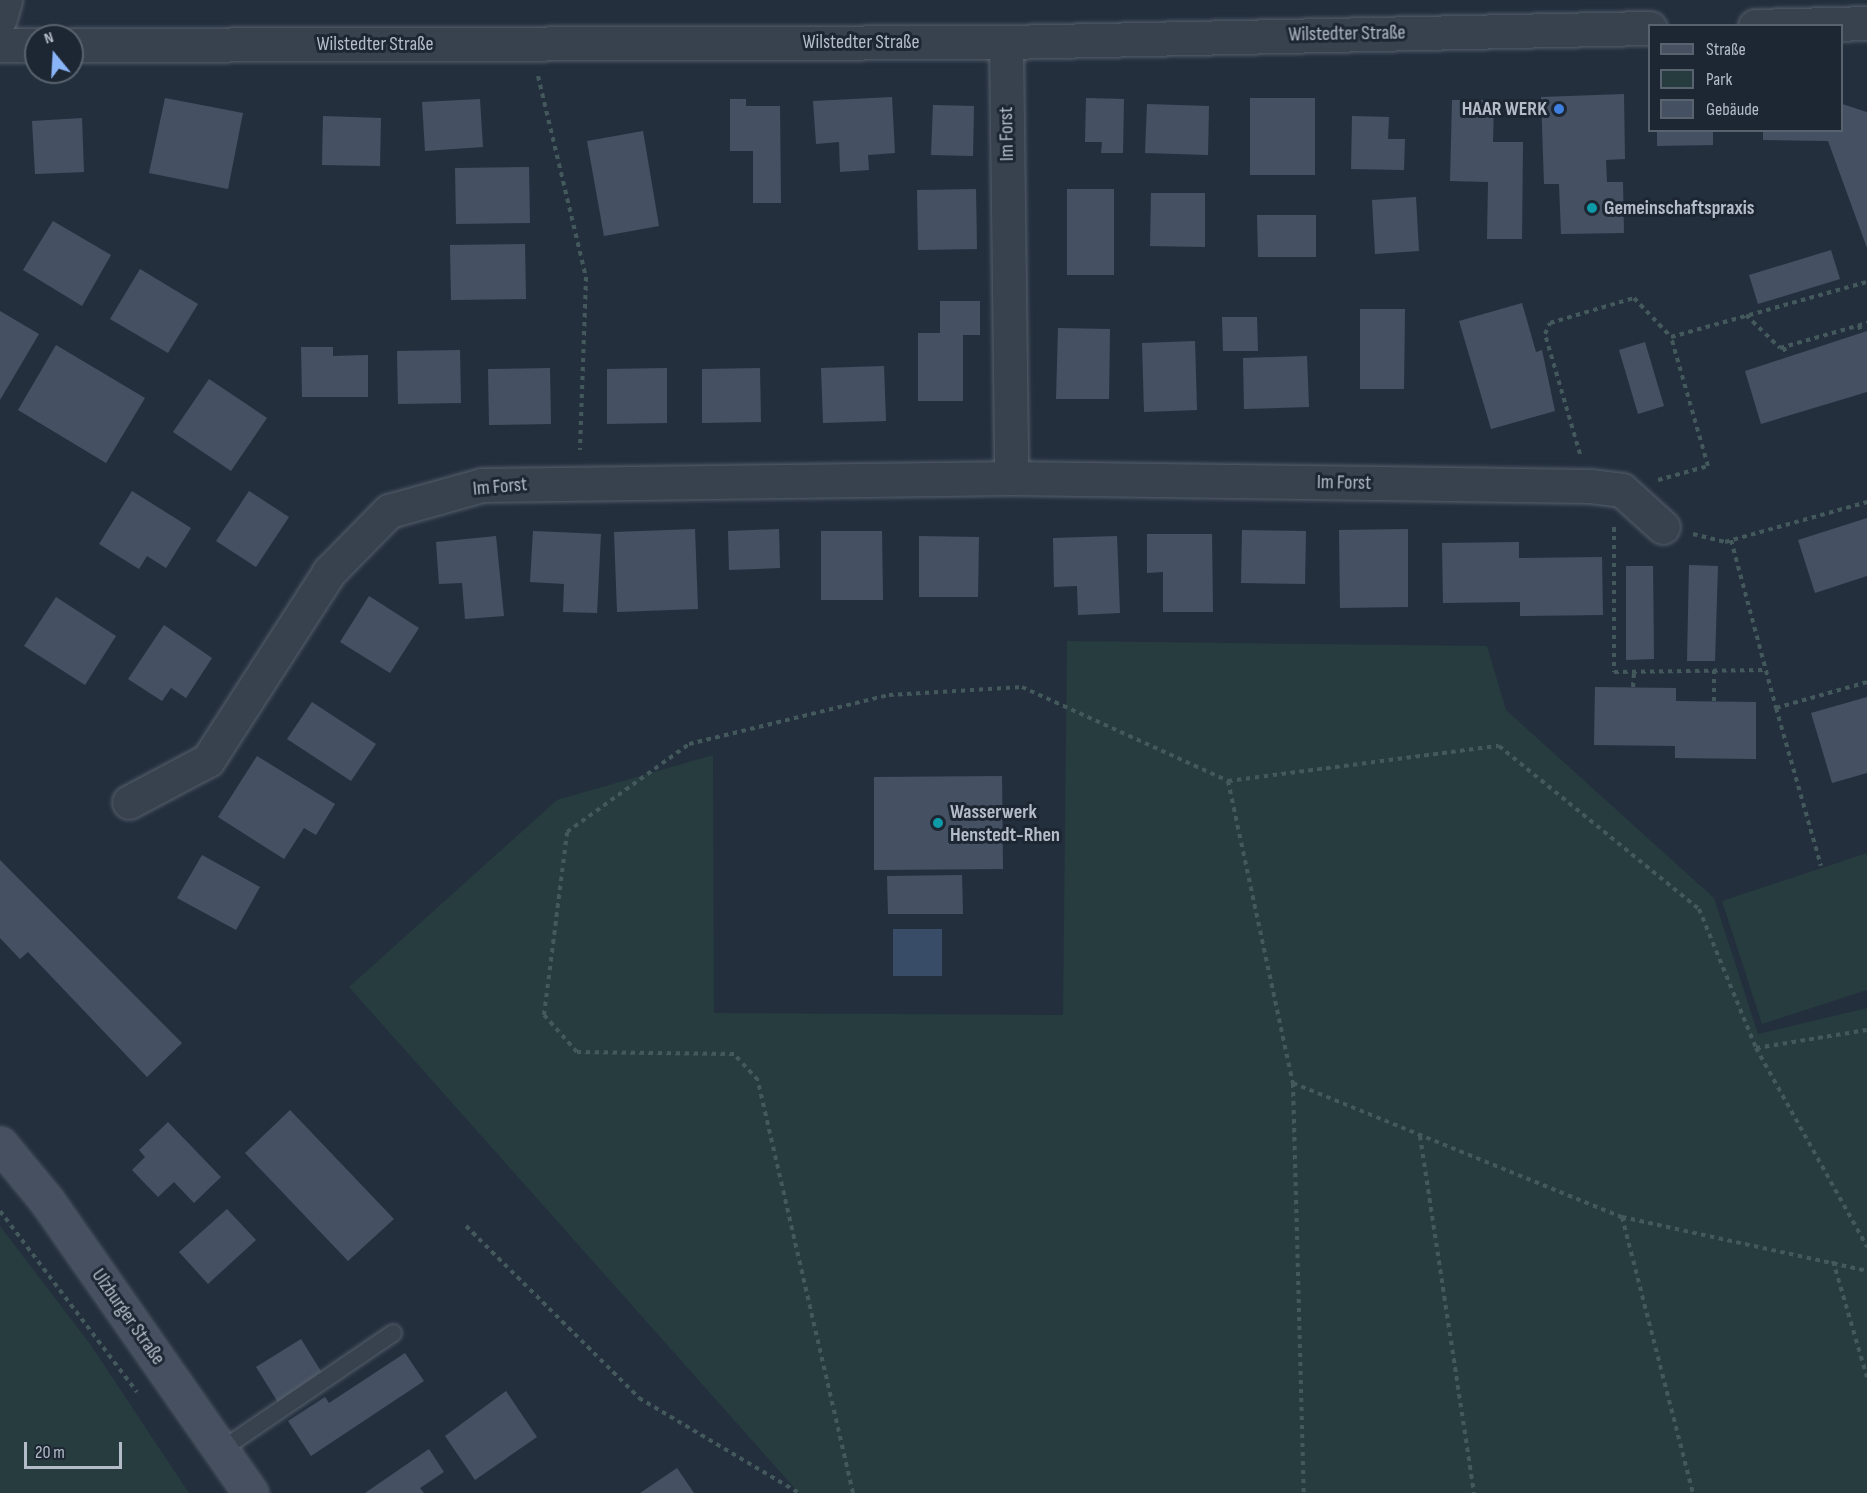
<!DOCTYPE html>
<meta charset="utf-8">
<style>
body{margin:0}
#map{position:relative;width:1867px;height:1493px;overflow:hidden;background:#242f3e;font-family:"Sofia Sans Condensed",sans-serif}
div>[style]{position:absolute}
.green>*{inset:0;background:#263c3f}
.water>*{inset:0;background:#394c67}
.building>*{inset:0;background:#455162}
.path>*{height:4px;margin-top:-2px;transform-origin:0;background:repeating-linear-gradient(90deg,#44595c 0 4.5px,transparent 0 9px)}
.roads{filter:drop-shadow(0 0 2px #565f6c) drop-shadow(0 0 2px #565f6c)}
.service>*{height:16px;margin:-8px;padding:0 8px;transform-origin:8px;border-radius:8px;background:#38414e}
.minor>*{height:33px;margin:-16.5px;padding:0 16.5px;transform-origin:16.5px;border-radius:16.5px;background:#38414e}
.secondary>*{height:33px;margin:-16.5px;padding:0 16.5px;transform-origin:16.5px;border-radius:16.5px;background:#465061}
.dots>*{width:16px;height:16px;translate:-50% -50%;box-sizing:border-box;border:3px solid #1d2633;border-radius:50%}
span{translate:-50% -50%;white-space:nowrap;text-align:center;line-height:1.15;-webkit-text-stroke:6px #1d2633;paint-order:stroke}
.street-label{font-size:20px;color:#b4bcc9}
.poi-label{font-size:20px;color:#b4bcc9;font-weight:700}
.right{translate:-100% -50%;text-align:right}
.left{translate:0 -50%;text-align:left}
.legend{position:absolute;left:1648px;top:24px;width:195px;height:108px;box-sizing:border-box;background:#1d2633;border:2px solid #59626f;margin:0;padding:8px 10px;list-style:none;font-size:18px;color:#b4bcc9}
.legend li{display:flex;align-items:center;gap:12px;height:30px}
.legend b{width:30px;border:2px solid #59626f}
.north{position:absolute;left:24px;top:24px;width:60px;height:60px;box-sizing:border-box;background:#1d2633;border:2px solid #59626f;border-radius:50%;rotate:342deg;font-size:16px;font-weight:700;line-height:24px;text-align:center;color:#b4bcc9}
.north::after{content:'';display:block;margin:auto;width:21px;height:27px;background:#8ab4f8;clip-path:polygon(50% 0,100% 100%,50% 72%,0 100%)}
.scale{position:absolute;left:24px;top:1442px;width:98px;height:27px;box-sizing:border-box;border:3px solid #b4bcc9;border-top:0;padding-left:8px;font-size:18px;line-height:21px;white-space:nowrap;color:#b4bcc9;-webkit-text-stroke:4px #1d2633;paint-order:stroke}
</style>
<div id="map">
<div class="green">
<div style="clip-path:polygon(1067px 641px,1487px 646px,1506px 710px,1714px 898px,1758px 1034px,1867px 1008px,1867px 1493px,799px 1493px,349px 987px,557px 800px,713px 755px,714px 1013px,1063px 1015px)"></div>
<div style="clip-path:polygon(1867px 853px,1867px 990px,1762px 1024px,1722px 901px)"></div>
<div style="clip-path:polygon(0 1226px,90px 1344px,189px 1493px,0 1493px)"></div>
</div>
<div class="water">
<div style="clip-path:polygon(893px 929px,942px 929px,942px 976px,893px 976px)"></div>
</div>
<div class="building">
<div style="clip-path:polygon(1624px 94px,1625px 159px,1606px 160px,1607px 182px,1623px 182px,1624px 233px,1561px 234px,1559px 184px,1544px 184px,1541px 97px)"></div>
<div style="clip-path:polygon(892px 97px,895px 153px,868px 155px,869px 170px,840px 172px,839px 142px,816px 144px,813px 101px)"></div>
<div style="clip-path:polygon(165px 98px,243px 113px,228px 189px,149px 173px)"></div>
<div style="clip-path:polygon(1086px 98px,1124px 99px,1123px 153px,1101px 153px,1102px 142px,1085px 142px)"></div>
<div style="clip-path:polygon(1250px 98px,1315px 98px,1315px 175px,1250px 175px)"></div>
<div style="clip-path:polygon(480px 99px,483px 147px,425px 151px,422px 102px)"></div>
<div style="clip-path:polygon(730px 99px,746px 99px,746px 106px,780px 106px,781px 203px,753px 203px,753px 151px,730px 151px)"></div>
<div style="clip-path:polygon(1452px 100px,1494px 100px,1493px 142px,1523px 142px,1522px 239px,1487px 239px,1488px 182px,1450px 181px)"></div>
<div style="clip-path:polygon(1147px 104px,1209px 106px,1208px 155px,1145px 153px)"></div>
<div style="clip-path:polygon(1842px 104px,1867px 112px,1867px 248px,1828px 141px,1763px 140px,1763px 130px,1842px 130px)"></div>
<div style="clip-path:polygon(933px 105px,974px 106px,973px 156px,931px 155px)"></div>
<div style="clip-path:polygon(323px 116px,381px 118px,380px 166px,322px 165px)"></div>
<div style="clip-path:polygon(1352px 116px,1389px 117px,1388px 139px,1405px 139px,1404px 170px,1351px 169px)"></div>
<div style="clip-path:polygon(82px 118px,84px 172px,35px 174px,32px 121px)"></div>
<div style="clip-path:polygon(1657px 130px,1713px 130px,1713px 145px,1657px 146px)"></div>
<div style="clip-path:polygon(643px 131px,659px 226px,604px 236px,587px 141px)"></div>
<div style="clip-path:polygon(529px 167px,530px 223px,456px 224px,455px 168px)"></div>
<div style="clip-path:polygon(976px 189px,977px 249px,918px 250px,917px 190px)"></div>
<div style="clip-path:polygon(1067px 189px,1114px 189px,1114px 275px,1067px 275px)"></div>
<div style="clip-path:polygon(1151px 193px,1205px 193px,1205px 247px,1150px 246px)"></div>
<div style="clip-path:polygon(1416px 197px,1419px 251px,1375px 254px,1372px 200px)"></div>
<div style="clip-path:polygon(1257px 215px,1316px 215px,1316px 257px,1258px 257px)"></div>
<div style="clip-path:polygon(53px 221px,111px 255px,82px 306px,23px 270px)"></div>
<div style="clip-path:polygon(525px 244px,526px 299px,451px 300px,450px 245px)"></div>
<div style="clip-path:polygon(1831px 250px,1840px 279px,1758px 304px,1749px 275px)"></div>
<div style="clip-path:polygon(140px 269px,198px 304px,168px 353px,110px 319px)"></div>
<div style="clip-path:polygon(940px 301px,980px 301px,980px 335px,963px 335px,963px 401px,918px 401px,918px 333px,940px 333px)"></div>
<div style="clip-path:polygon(1522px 303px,1536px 352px,1542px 350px,1555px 411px,1491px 429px,1459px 321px)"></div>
<div style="clip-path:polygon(1360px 309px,1405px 309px,1404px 389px,1360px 389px)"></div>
<div style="clip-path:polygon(0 311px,39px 334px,0 400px)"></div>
<div style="clip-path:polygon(1222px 317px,1257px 317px,1258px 351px,1223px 351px)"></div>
<div style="clip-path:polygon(1058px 328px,1110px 329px,1109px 399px,1056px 399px)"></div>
<div style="clip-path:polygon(1867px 331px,1867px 392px,1761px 424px,1745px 371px)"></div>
<div style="clip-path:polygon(1195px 341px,1197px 410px,1144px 412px,1142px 343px)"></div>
<div style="clip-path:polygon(1645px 342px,1664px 406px,1638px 414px,1619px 350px)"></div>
<div style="clip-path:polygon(56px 345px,145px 398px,106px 463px,18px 410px)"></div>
<div style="clip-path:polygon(301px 347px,333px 347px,333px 356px,368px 355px,368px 397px,302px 397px)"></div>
<div style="clip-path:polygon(460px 350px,461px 403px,398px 404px,397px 351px)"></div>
<div style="clip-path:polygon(1307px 356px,1309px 407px,1244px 409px,1243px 358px)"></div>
<div style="clip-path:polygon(884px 366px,886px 421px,823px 423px,821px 368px)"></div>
<div style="clip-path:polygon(550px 368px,551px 424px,489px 425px,488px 369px)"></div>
<div style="clip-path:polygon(667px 368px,667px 423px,607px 424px,607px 369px)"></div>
<div style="clip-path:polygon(760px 368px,761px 422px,702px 423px,702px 369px)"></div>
<div style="clip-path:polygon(209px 379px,267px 418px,231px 471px,173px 432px)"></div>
<div style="clip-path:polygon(132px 491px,191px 528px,166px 568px,147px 556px,139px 569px,99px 544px)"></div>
<div style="clip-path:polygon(249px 491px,289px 517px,256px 567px,216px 541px)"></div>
<div style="clip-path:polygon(1867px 518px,1867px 576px,1815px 593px,1798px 540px)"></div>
<div style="clip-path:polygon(695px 529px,698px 609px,617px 612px,614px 532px)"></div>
<div style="clip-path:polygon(779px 529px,780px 568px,729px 570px,728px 531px)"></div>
<div style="clip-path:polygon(1408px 529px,1408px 607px,1340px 608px,1339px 530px)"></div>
<div style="clip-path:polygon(1242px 530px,1306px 531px,1305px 584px,1241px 583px)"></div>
<div style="clip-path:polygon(533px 531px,601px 534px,597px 613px,563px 612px,564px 584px,530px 582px)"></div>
<div style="clip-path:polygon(821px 531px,882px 531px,883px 600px,821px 600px)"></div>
<div style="clip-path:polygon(1147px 534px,1212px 534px,1213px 612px,1163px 612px,1163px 572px,1147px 573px)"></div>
<div style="clip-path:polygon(496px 536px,504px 616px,465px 619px,462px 583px,439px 584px,436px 542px)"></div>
<div style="clip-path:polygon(919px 536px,979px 537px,978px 597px,919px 597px)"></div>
<div style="clip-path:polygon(1117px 536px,1120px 613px,1078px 615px,1077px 586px,1054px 587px,1053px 538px)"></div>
<div style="clip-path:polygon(1519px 542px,1519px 558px,1602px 557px,1603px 615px,1520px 616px,1520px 602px,1443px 603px,1442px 543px)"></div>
<div style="clip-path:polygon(1689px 565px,1718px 566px,1715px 661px,1687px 661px)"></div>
<div style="clip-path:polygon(1626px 566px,1653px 566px,1654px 659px,1626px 660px)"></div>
<div style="clip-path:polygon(369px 596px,419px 628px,390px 673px,340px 642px)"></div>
<div style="clip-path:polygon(56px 597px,116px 636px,85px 685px,24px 646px)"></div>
<div style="clip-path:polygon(164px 625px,212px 658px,186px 698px,171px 688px,162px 701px,128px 679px)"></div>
<div style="clip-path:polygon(1595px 687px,1676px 688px,1676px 701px,1756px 702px,1756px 759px,1675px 758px,1675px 746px,1594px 745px)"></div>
<div style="clip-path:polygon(1867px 697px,1867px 773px,1832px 783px,1811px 713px)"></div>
<div style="clip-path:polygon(312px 702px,376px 744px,351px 781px,287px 739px)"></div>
<div style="clip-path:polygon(257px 756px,335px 804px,316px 835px,304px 828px,284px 859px,218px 817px)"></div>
<div style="clip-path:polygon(1002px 776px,1003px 869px,874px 870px,874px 777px)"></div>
<div style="clip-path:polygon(202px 855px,260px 887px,236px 930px,177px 898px)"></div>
<div style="clip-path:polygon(0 860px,182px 1043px,147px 1077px,28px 952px,20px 959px,0 938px)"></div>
<div style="clip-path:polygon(962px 875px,963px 914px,888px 914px,887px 876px)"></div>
<div style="clip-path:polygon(290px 1110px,394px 1219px,348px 1261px,245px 1153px)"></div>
<div style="clip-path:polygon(168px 1122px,221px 1177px,194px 1203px,174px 1182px,158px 1197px,132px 1170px,145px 1157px,139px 1150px)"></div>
<div style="clip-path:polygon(227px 1209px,256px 1240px,208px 1284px,179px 1252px)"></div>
<div style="clip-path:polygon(301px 1339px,324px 1376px,279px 1404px,256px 1367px)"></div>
<div style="clip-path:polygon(405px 1353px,424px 1381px,311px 1456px,288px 1421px,325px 1397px,329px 1403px)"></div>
<div style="clip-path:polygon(506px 1391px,537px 1437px,475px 1480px,445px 1436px)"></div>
<div style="clip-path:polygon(429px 1449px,444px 1472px,420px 1488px,424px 1493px,365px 1493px)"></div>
<div style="clip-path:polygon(677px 1468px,694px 1493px,640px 1493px)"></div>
</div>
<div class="path">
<div style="left:538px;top:76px;width:207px;rotate:76.6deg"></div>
<div style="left:586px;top:277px;width:173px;rotate:92deg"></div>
<div style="left:1746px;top:315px;width:47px;rotate:44.1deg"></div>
<div style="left:1780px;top:348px;width:91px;rotate:-16deg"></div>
<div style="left:1859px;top:325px;width:8px;rotate:76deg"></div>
<div style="left:1784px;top:347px;width:9px;rotate:77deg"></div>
<div style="left:1580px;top:454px;width:125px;rotate:-106.3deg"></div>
<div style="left:1545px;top:334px;width:12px;rotate:-66deg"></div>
<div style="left:1550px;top:323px;width:88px;rotate:-16.6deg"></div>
<div style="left:1634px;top:298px;width:54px;rotate:46.5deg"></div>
<div style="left:1658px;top:480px;width:52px;rotate:-15.6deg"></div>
<div style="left:1708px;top:466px;width:134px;rotate:-106deg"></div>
<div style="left:1671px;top:337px;width:204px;rotate:-15.7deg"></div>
<div style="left:1614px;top:527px;width:145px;rotate:90deg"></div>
<div style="left:1614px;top:672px;width:151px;rotate:-0.8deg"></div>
<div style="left:1693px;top:534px;width:33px;rotate:14deg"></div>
<div style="left:1725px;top:542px;width:148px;rotate:-15.7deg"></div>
<div style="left:1731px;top:540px;width:174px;rotate:75deg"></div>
<div style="left:1776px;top:708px;width:95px;rotate:-15.9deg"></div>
<div style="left:1714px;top:670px;width:32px;rotate:90deg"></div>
<div style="left:1633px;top:687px;width:16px;rotate:-86deg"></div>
<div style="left:1776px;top:708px;width:164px;rotate:74.1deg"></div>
<div style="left:1228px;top:781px;width:309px;rotate:77.9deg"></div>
<div style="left:1293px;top:1083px;width:410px;rotate:88.5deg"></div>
<div style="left:1756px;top:1048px;width:112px;rotate:-9.2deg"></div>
<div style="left:1293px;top:1083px;width:355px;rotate:22.2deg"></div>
<div style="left:1622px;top:1217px;width:251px;rotate:12.4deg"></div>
<div style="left:1420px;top:1136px;width:361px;rotate:81.4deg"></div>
<div style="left:0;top:1211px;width:227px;rotate:52.9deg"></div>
<div style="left:1622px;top:1217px;width:285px;rotate:75.6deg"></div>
<div style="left:466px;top:1226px;width:244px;rotate:44.8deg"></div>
<div style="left:639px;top:1398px;width:186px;rotate:30.7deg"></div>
<div style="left:1833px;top:1261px;width:121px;rotate:73.7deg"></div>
<div style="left:853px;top:1493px;width:424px;rotate:-103deg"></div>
<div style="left:758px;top:1080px;width:35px;rotate:-133deg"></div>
<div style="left:734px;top:1054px;width:157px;rotate:-179.3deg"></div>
<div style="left:577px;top:1052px;width:50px;rotate:-131.7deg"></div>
<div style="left:544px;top:1015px;width:184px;rotate:-82.8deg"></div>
<div style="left:567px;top:832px;width:150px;rotate:-35.8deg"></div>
<div style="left:689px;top:744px;width:206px;rotate:-13.8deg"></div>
<div style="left:889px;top:695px;width:133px;rotate:-3.4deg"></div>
<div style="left:1022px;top:687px;width:226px;rotate:24.5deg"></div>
<div style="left:1228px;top:781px;width:273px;rotate:-7.4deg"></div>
<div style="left:1499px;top:746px;width:258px;rotate:39.2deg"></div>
<div style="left:1699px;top:909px;width:150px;rotate:67.7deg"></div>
<div style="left:1756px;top:1048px;width:228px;rotate:60.8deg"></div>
</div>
<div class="roads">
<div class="service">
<div style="left:221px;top:1450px;width:208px;rotate:-34.2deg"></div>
</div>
<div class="minor">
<div style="left:0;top:18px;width:19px;rotate:-74deg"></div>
<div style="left:1755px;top:26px;width:112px;rotate:-1.5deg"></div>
<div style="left:1006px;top:42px;width:436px;rotate:89.3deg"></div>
<div style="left:0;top:45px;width:36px"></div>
<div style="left:72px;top:45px;width:934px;rotate:-0.18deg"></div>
<div style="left:1006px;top:42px;width:644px;rotate:-1.25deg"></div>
<div style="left:129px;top:802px;width:89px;rotate:-28deg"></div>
<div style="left:208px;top:760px;width:224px;rotate:-57.2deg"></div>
<div style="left:329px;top:572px;width:86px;rotate:-45.5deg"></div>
<div style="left:389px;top:511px;width:97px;rotate:-15.6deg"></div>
<div style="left:482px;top:485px;width:529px;rotate:-0.76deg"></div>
<div style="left:1011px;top:478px;width:579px;rotate:0.79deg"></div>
<div style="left:1590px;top:486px;width:32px;rotate:7deg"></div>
<div style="left:1622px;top:490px;width:55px;rotate:42.1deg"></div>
</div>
<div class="secondary">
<div style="left:0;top:1144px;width:74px;rotate:50.5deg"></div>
<div style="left:47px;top:1201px;width:356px;rotate:55.1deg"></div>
</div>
</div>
<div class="dots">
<div style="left:1559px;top:109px;background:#3f7fe0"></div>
<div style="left:1592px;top:208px;background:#0f9aa8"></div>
<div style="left:938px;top:823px;background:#0f9aa8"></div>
</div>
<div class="street-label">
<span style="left:1347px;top:34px;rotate:-1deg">Wilstedter Straße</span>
<span style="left:861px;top:42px">Wilstedter Straße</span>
<span style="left:375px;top:44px">Wilstedter Straße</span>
<span style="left:1007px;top:134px;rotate:-91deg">Im Forst</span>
<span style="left:1344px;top:483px;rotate:1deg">Im Forst</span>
<span style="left:500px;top:487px;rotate:-5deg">Im Forst</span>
<span style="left:128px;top:1317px;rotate:55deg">Ulzburger Straße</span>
</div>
<div class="poi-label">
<span class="right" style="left:1547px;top:109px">HAAR WERK</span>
<span class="left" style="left:1604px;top:208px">Gemeinschaftspraxis</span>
<span class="left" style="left:950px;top:824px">Wasserwerk<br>Henstedt-Rhen</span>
</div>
<ul class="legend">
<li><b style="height:8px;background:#465061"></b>Straße</li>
<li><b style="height:16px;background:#263c3f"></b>Park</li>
<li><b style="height:16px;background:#455162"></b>Gebäude</li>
</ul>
<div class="north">N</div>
<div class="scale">20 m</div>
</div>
